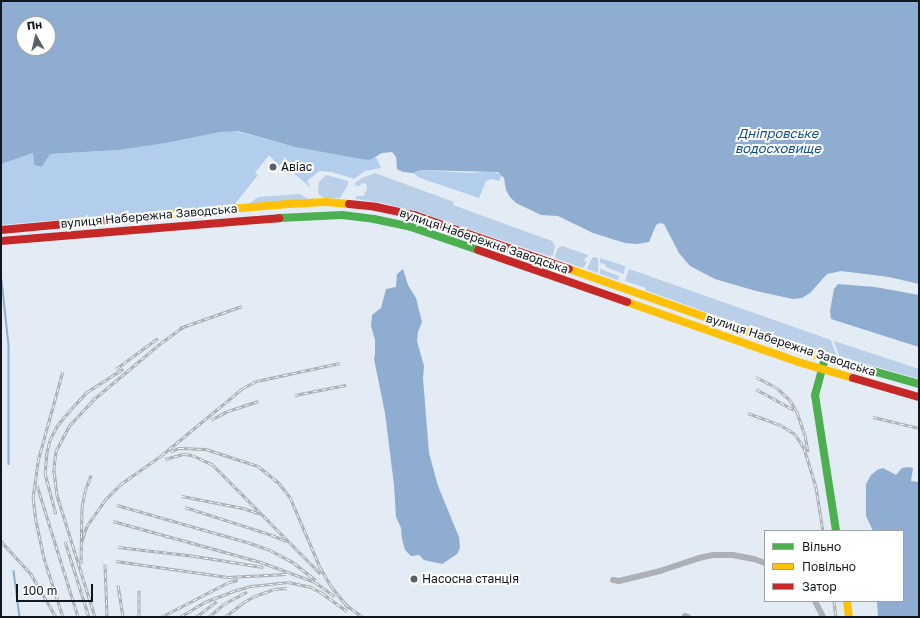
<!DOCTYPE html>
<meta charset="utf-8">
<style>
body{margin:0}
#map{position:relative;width:920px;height:618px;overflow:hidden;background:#e3ebf4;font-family:"Golos Text",sans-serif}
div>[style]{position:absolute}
.green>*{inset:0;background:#bad0e8}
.forest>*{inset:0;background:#b3ceec}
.water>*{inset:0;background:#8eadd0}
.stream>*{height:1.5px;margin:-0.75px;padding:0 0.75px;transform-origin:0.75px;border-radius:0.75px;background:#8eadd0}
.street>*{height:6px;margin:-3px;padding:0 3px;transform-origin:3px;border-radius:3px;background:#adb0b4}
.fast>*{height:8px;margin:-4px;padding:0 4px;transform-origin:4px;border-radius:4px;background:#4caf50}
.slow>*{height:8px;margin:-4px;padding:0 4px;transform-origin:4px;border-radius:4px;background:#ffc107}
.jam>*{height:8px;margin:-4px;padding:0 4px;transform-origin:4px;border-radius:4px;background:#c62828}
.rail>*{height:3px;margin-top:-1.5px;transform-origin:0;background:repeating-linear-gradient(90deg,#fff 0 4.5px,#a7abb1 0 9px);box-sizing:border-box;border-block:1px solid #a7abb1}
.dots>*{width:11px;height:11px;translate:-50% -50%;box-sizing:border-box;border:2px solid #fff;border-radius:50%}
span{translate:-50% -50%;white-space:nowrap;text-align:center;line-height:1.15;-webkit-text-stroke:4px #fff;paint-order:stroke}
.poi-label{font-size:12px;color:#10161d}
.left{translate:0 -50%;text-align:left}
.street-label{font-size:12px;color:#10161d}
.water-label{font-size:13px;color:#15518b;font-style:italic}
.frame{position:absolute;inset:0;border:2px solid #10161d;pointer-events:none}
.legend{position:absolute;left:764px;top:530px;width:140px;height:72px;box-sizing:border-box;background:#fff;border:1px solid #9fa2a5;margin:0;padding:5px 7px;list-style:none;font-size:12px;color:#10161d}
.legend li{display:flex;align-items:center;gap:8px;height:20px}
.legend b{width:20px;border:1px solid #9fa2a5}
.north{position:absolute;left:16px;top:16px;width:40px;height:40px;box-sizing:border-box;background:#fff;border:1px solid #9fa2a5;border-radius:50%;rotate:352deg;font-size:11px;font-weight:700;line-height:16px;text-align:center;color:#10161d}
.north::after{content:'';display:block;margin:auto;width:14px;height:18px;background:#5a6168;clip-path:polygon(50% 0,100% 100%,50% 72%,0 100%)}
.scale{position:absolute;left:16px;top:584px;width:77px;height:18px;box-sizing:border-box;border:2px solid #10161d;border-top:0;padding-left:5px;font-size:12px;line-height:14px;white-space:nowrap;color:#10161d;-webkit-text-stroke:3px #fff;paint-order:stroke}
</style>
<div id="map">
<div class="green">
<div style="clip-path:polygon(375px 173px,454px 202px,453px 205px,552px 241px,555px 246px,553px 255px,549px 256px,418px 212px,383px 203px,356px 199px,356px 196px,364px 196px,367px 188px,366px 184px,362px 183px,360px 186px,354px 185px,355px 183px,362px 178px)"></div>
<div style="clip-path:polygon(326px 175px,348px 181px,348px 185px,340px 198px,324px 198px,319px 195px,318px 190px,319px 182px)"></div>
<div style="clip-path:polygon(300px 194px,308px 199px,249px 204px,258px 197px)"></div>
<div style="clip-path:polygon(562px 246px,588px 255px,588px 257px,586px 257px,584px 261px,587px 262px,583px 268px,557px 259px,555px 256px,558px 248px)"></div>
<div style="clip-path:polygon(595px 257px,598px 258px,598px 273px,587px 269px,592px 258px)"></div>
<div style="clip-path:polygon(600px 258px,625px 266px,624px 274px,606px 267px,606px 265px,600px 263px)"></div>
<div style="clip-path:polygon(600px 269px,619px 276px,618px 279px,621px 281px,600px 274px)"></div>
<div style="clip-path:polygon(629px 269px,831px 340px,836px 355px,823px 351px,823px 348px,819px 347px,818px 349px,750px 328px,645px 290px,646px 288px,625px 281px)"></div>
<div style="clip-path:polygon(834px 341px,919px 369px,919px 379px,839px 356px)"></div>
</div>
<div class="forest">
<div style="clip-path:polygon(232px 130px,295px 147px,360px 159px,370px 160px,376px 157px,381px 168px,365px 171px,354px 179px,332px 172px,319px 171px,307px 181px,311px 188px,282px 163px,279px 166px,269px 155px,255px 173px,258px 175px,234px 205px,1px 225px,1px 164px,33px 153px,34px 165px,42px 167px,50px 154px,118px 150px)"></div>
<div style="clip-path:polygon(420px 170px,470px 173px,491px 171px,502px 175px,499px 181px,491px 179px,486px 181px,479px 198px,420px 178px,413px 173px)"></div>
</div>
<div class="water">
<div style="clip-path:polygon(evenodd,1px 1px,919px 1px,919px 284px,889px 277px,841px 271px,827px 274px,810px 293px,802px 298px,793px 299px,756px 291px,715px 279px,690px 266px,679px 253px,664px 224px,660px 223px,656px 225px,649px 242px,637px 244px,625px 243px,593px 233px,558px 216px,541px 215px,516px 203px,510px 197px,506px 190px,504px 178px,498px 172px,420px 170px,413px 173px,403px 172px,397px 169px,396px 157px,392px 152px,382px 153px,370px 160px,360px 159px,295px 147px,238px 131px,220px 132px,165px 143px,118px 150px,50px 154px,42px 167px,34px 165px,33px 153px,1px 164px,1px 1px,24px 24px,48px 24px,48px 48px,24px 48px,24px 24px)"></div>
<div style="clip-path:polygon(403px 269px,408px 285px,416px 298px,422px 322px,418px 332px,417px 341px,424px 366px,423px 378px,429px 453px,438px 486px,459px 537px,460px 548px,457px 554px,442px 564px,424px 560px,419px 555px,411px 556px,405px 550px,402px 539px,401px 528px,396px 517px,394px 485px,385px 413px,374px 359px,375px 355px,375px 340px,371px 326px,372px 315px,381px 308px,386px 289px,396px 287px,397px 274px)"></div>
<div style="clip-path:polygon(838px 284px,875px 287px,919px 295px,919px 347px,831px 319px,830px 311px,834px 289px)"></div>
<div style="clip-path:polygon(909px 467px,913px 468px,911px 481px,919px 482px,919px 617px,878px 617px,877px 601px,903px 601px,903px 531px,873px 531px,866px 516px,866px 484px,871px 475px,877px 470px,883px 468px,896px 475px,902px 468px)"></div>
</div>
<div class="stream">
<div style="left:2px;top:280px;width:66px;rotate:83.9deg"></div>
<div style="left:9px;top:346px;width:118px;rotate:90deg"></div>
<div style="left:14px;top:571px;width:46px;rotate:82.6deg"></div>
</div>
<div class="street">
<div style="left:613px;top:580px;width:6px;rotate:9deg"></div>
<div style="left:619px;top:581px;width:42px;rotate:-13.7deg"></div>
<div style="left:660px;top:571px;width:41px;rotate:-18.4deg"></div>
<div style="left:699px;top:558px;width:14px;rotate:-12deg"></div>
<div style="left:713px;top:555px;width:20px"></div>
<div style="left:733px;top:555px;width:21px;rotate:11deg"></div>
<div style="left:754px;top:559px;width:12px;rotate:20deg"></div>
<div style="left:815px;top:601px;width:18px;rotate:63deg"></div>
<div style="left:685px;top:616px;width:3px;rotate:18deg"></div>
</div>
<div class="fast">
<div style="left:279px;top:218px;width:63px;rotate:-2.7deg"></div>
<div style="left:342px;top:215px;width:32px;rotate:7deg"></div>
<div style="left:374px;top:219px;width:38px;rotate:12deg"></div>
<div style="left:411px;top:227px;width:71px;rotate:18.9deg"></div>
<div style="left:825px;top:358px;width:38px;rotate:105deg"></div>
<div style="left:815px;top:395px;width:138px;rotate:81.2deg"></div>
<div style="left:834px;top:360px;width:88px;rotate:15.8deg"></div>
</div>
<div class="slow">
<div style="left:153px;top:216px;width:136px;rotate:-5.1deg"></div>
<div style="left:288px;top:204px;width:38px;rotate:-3deg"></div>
<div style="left:326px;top:202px;width:23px;rotate:5deg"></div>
<div style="left:569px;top:269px;width:247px;rotate:19.4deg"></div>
<div style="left:802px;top:351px;width:33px;rotate:16deg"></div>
<div style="left:627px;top:302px;width:181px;rotate:19.3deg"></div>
<div style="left:798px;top:362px;width:57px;rotate:16.2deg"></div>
<div style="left:847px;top:601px;width:16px;rotate:83deg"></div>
</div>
<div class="jam">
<div style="left:349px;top:204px;width:27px;rotate:6deg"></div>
<div style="left:376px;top:207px;width:39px;rotate:12deg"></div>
<div style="left:414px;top:215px;width:164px;rotate:19.2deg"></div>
<div style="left:1px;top:230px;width:153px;rotate:-5.3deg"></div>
<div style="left:1px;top:241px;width:279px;rotate:-4.7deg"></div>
<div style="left:478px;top:250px;width:158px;rotate:19.2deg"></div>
<div style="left:853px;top:378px;width:69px;rotate:16.1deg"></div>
</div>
<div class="rail">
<div style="left:180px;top:328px;width:66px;rotate:-19.5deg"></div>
<div style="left:116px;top:369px;width:52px;rotate:-36.4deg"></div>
<div style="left:756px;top:377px;width:22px;rotate:27deg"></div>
<div style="left:776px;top:387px;width:19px;rotate:43deg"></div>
<div style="left:790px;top:400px;width:14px;rotate:60deg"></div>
<div style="left:797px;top:412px;width:24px;rotate:71deg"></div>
<div style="left:805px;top:435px;width:17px;rotate:80deg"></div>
<div style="left:756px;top:389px;width:43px;rotate:28.9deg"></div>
<div style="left:295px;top:395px;width:52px;rotate:-11.1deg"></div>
<div style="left:748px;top:413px;width:33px;rotate:20deg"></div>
<div style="left:779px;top:424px;width:19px;rotate:32deg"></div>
<div style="left:795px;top:434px;width:17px;rotate:57deg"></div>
<div style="left:804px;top:448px;width:41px;rotate:72.9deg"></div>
<div style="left:816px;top:487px;width:45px;rotate:81deg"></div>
<div style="left:873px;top:417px;width:47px;rotate:13.4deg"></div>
<div style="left:211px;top:420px;width:19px;rotate:-28deg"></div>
<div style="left:228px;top:411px;width:32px;rotate:-18deg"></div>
<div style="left:47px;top:452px;width:21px;rotate:95deg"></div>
<div style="left:45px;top:473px;width:42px;rotate:75deg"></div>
<div style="left:170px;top:452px;width:10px;rotate:-24deg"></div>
<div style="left:179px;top:448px;width:27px;rotate:2deg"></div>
<div style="left:206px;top:449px;width:55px;rotate:18.1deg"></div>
<div style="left:258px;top:466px;width:27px;rotate:39deg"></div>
<div style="left:279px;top:483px;width:18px;rotate:52deg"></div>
<div style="left:290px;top:497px;width:76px;rotate:66.8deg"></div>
<div style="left:320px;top:567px;width:22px;rotate:60deg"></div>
<div style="left:331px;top:586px;width:28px;rotate:51deg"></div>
<div style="left:46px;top:456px;width:16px;rotate:-76deg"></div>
<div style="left:50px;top:440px;width:16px;rotate:-63deg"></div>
<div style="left:57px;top:426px;width:25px;rotate:-50deg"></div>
<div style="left:73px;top:407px;width:21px;rotate:-47deg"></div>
<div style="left:87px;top:392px;width:43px;rotate:-32.6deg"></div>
<div style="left:165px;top:459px;width:20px;rotate:-15deg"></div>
<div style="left:184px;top:454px;width:8px;rotate:7deg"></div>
<div style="left:192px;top:455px;width:23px;rotate:25deg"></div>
<div style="left:213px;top:465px;width:153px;rotate:45.3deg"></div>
<div style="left:37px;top:485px;width:138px;rotate:72.7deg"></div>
<div style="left:182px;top:496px;width:62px;rotate:11.1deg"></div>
<div style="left:243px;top:508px;width:19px;rotate:18deg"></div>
<div style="left:117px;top:505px;width:135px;rotate:15.9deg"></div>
<div style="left:247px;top:542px;width:24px;rotate:19deg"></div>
<div style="left:270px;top:550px;width:27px;rotate:28deg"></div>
<div style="left:294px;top:563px;width:28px;rotate:38deg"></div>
<div style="left:185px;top:507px;width:91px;rotate:17.8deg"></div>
<div style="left:272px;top:535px;width:15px;rotate:23deg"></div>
<div style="left:113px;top:521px;width:154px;rotate:15.5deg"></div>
<div style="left:261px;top:562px;width:58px;rotate:20.3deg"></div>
<div style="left:315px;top:582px;width:24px;rotate:36deg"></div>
<div style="left:1px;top:541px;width:45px;rotate:47.7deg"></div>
<div style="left:31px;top:574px;width:50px;rotate:59.8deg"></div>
<div style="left:65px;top:541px;width:80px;rotate:72.5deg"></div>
<div style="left:81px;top:544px;width:19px;rotate:-72deg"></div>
<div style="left:87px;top:526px;width:32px;rotate:-55deg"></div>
<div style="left:105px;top:500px;width:23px;rotate:-45deg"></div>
<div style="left:121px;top:484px;width:50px;rotate:-35.3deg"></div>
<div style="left:162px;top:455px;width:105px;rotate:-39.6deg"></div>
<div style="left:243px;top:388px;width:16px;rotate:-27deg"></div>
<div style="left:257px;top:381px;width:85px;rotate:-12.2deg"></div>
<div style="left:118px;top:547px;width:78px;rotate:6.7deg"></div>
<div style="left:195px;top:556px;width:69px;rotate:9.2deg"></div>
<div style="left:116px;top:561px;width:113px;rotate:8.1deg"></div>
<div style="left:228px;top:577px;width:58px;rotate:-3deg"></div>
<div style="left:81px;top:564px;width:57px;rotate:-89deg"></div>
<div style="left:82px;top:507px;width:16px;rotate:-79deg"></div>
<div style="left:85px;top:491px;width:17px;rotate:-69deg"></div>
<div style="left:105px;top:564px;width:53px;rotate:87.8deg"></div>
<div style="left:118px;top:585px;width:32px;rotate:81deg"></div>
<div style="left:834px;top:601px;width:16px;rotate:83deg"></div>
<div style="left:345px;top:604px;width:22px;rotate:36deg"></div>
<div style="left:63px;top:617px;width:62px;rotate:-107.9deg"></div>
<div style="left:44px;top:558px;width:38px;rotate:-102deg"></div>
<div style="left:36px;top:521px;width:23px;rotate:-97deg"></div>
<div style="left:33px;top:498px;width:37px;rotate:-82deg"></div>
<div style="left:38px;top:461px;width:93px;rotate:-74.5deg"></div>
<div style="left:95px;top:617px;width:128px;rotate:-107.3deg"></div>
<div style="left:57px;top:495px;width:26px;rotate:-97deg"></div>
<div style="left:54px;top:469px;width:18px;rotate:-84deg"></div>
<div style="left:56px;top:451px;width:30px;rotate:-62deg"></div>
<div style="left:70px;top:425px;width:34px;rotate:-47deg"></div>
<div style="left:93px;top:400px;width:89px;rotate:-40deg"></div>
<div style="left:161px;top:343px;width:27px;rotate:-36deg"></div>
<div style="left:139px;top:617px;width:27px;rotate:-90deg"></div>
<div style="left:161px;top:617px;width:76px;rotate:-27.2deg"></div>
<div style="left:229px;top:582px;width:9px;rotate:-13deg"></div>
<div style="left:180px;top:617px;width:29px;rotate:-31deg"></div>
<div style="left:205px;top:602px;width:34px;rotate:-21deg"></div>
<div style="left:237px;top:590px;width:15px;rotate:-16deg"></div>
<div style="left:251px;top:586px;width:37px;rotate:-6deg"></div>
<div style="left:288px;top:582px;width:24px;rotate:12deg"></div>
<div style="left:311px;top:587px;width:13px;rotate:29deg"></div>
<div style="left:322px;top:593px;width:31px;rotate:36deg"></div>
<div style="left:196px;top:617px;width:26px;rotate:-37deg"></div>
<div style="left:209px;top:617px;width:20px;rotate:-41deg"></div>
<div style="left:224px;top:604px;width:26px;rotate:-28deg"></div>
<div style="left:225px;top:617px;width:24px;rotate:-38deg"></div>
<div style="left:244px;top:602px;width:13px;rotate:-29deg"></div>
<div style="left:255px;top:596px;width:20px;rotate:-20deg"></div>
<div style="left:274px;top:589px;width:13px;rotate:-4deg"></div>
</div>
<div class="dots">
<div style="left:273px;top:167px;background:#5a6168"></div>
<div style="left:414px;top:579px;background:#5a6168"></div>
</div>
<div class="poi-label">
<span class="left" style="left:281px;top:167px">Авіас</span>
<span class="left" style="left:422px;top:579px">Насосна станція</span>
</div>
<div class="street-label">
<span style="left:149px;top:216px;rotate:-5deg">вулиця Набережна Заводська</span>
<span style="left:484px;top:241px;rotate:19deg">вулиця Набережна Заводська</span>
<span style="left:791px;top:345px;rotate:18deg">вулиця Набережна Заводська</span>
</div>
<div class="water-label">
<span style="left:778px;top:141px">Дніпровське<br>водосховище</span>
</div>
<div class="frame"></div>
<ul class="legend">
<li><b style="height:5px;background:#4caf50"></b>Вільно</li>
<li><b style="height:5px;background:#ffc107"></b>Повільно</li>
<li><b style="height:5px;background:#c62828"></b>Затор</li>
</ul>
<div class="north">Пн</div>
<div class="scale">100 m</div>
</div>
